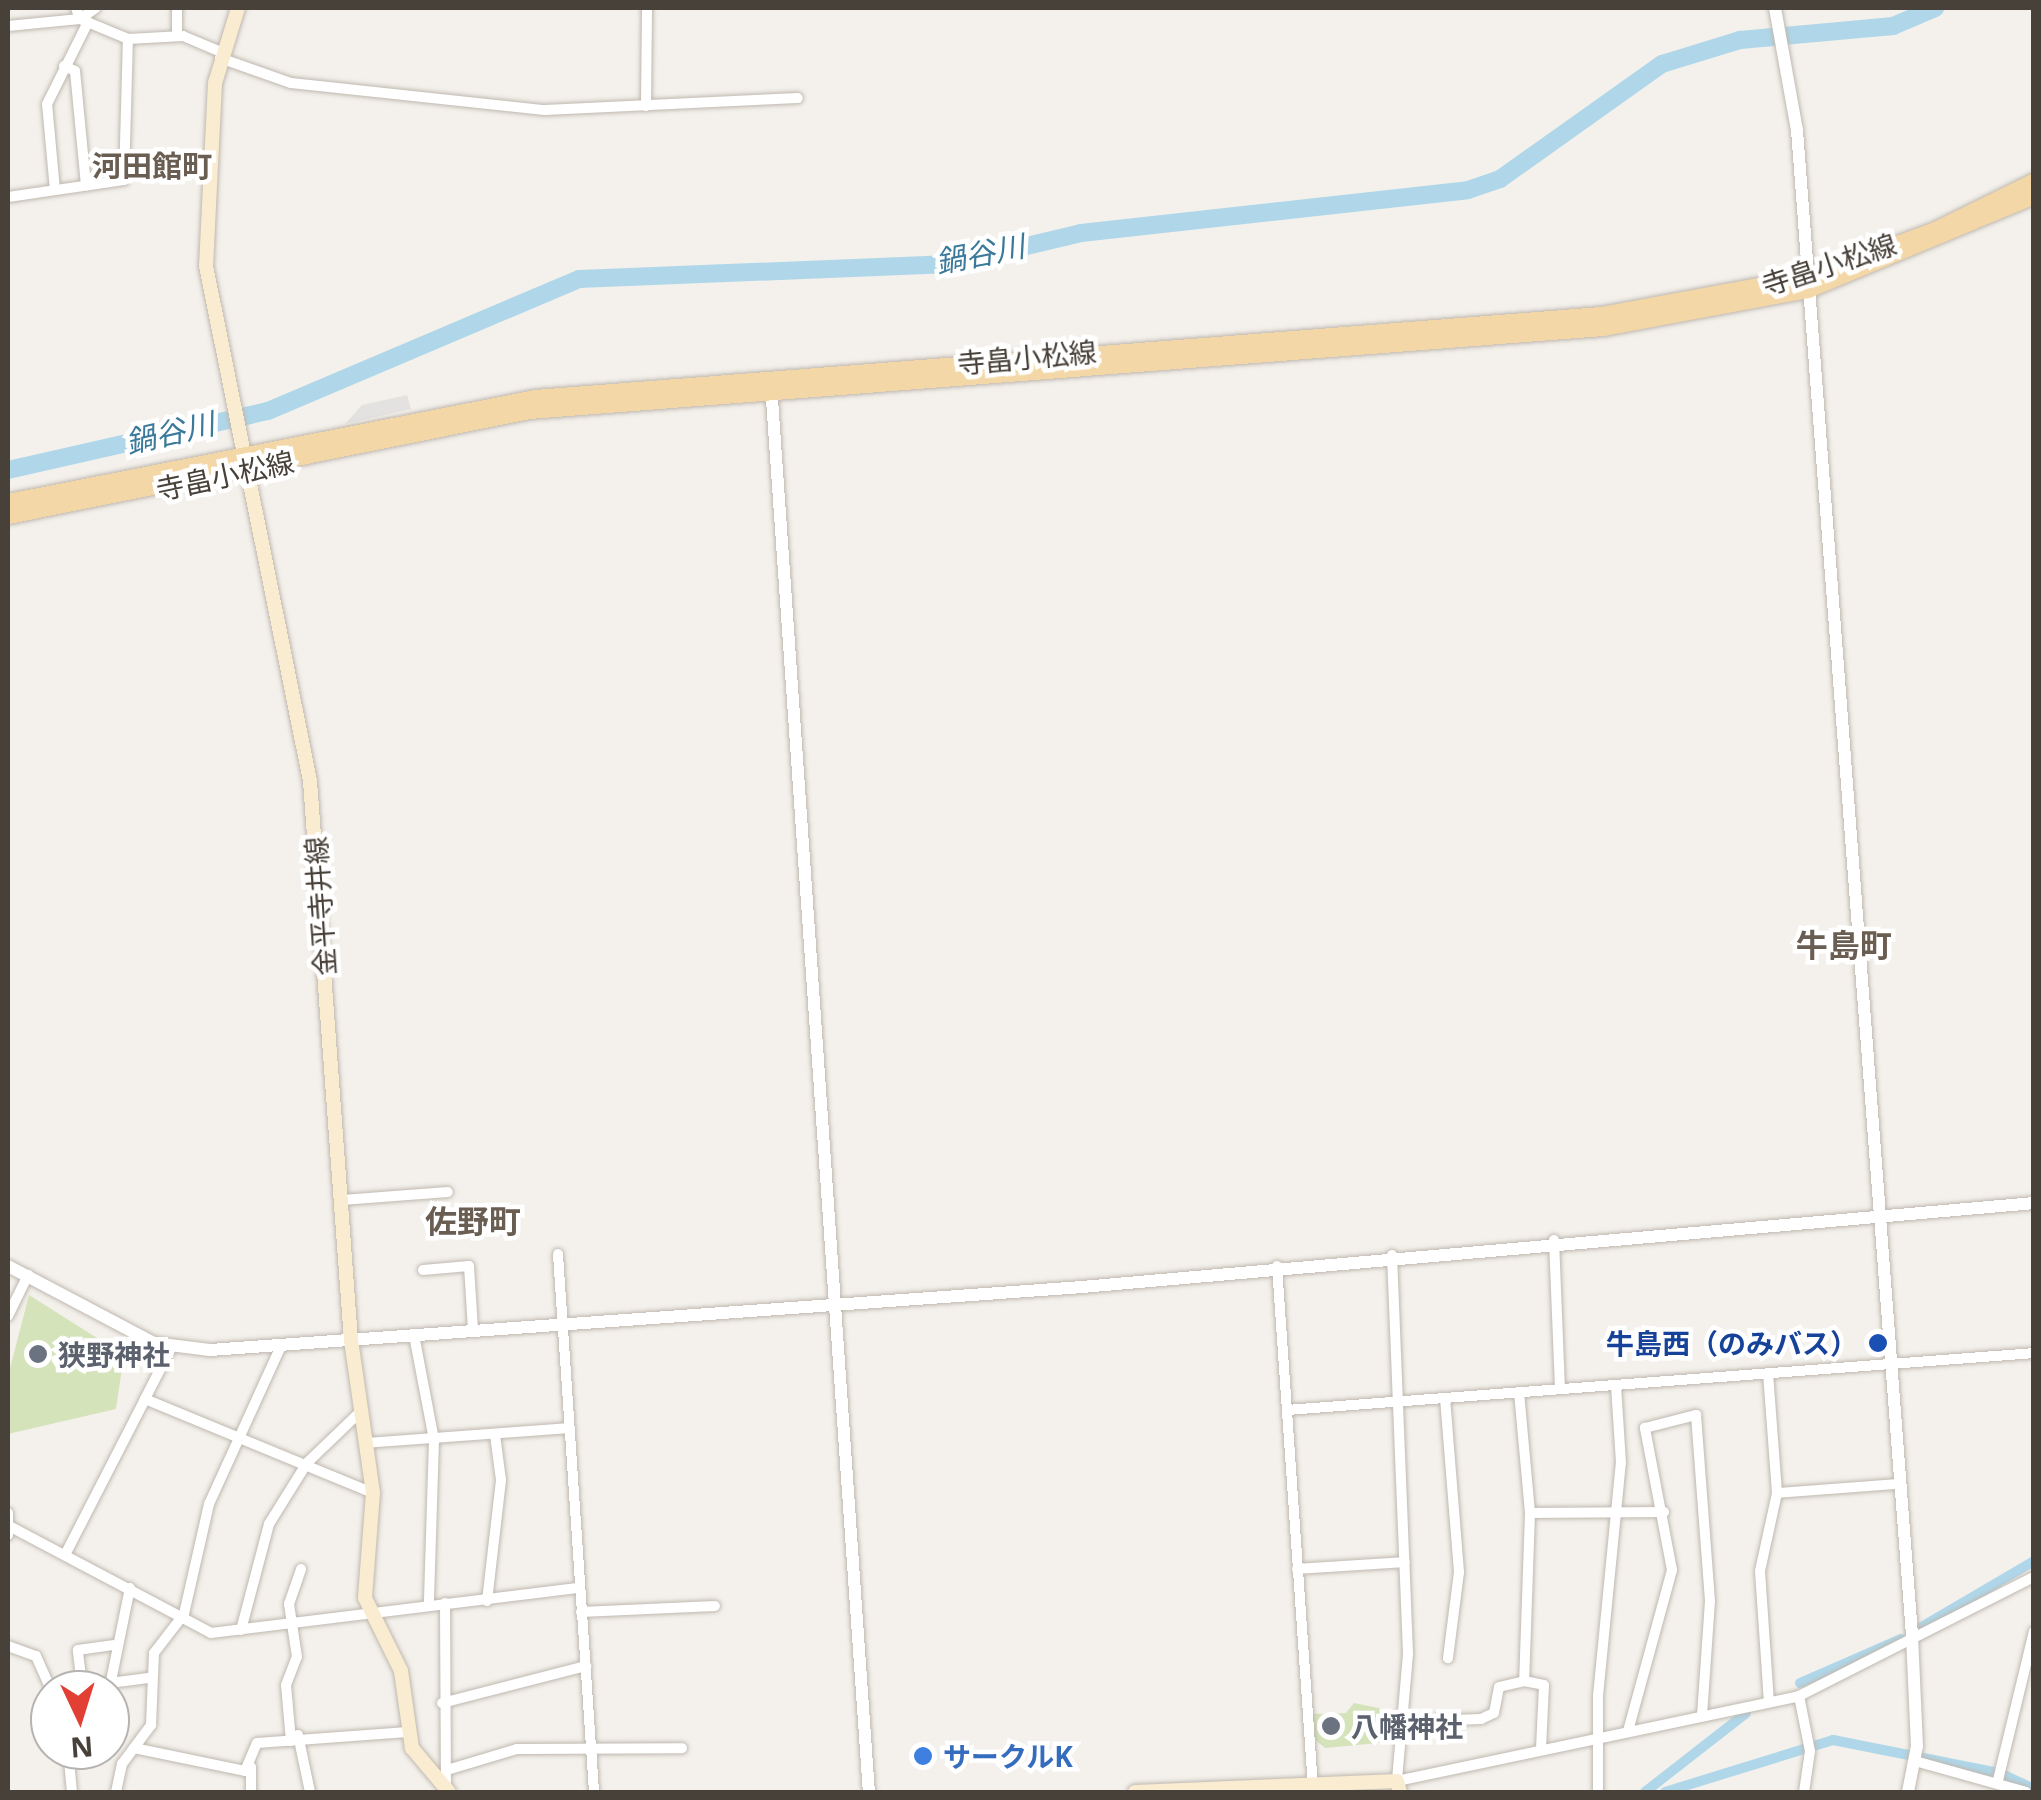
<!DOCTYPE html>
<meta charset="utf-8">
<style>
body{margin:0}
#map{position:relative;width:2041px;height:1800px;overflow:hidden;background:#f4f1ec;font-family:"Open Sans","Noto Sans JP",sans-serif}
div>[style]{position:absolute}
.green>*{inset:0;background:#d4e3ba}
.parking>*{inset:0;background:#e4e2e0}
.canal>*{height:10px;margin:-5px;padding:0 5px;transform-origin:5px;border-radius:5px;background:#b0d7e9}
.river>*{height:18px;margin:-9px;padding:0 9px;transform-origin:9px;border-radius:9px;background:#b0d7e9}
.roads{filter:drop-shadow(0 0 2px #bfb8af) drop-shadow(0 0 2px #bfb8af)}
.minor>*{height:10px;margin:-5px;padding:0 5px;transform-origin:5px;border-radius:5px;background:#fff}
.tertiary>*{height:12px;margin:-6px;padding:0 6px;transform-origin:6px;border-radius:6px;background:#fff}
.secondary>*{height:14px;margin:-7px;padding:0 7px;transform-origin:7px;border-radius:7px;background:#f9ecd1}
.primary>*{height:15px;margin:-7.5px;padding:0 7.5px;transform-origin:7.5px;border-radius:7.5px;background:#f4d7a6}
.dots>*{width:28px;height:28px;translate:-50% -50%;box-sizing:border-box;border:5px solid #fff;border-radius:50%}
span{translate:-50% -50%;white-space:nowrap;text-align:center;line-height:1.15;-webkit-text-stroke:9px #fff;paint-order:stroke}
.street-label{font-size:28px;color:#48413a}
.transit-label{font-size:28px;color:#164399;font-weight:700}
.right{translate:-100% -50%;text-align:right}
.worship-label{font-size:28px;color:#5b616d;font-weight:700}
.left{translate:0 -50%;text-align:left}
.shop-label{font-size:28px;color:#366cbe;font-weight:700}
.neighbourhood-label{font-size:30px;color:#6a5e53;font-weight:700}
.water-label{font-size:30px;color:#3a799a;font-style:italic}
.quarter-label{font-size:32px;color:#6a5e53;font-weight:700}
.frame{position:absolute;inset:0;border:10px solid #48413a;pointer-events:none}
.north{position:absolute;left:30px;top:1670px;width:100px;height:100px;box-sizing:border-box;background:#fff;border:2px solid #b6b3b0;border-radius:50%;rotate:176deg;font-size:28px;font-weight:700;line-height:40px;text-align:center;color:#48413a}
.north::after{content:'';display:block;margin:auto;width:35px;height:45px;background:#e24035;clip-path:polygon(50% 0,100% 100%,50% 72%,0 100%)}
</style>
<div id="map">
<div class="green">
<div style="clip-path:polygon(29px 1295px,124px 1355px,116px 1409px,8px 1434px,8px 1376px)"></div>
<div style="clip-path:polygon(1354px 1703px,1393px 1711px,1389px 1742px,1325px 1748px,1312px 1737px,1312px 1714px,1346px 1713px)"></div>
</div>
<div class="parking">
<div style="clip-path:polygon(407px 395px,411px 409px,345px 424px,362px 405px)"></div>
</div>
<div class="canal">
<div style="left:1918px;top:1629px;width:134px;rotate:-30.4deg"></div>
<div style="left:1800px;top:1683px;width:110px;rotate:-23.5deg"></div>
<div style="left:2004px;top:1775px;width:33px;rotate:25deg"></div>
<div style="left:1645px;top:1792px;width:128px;rotate:-38deg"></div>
<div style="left:1665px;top:1792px;width:176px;rotate:-17.2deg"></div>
<div style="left:1833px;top:1740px;width:165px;rotate:11.2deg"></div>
</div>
<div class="river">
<div style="left:8px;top:470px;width:267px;rotate:-12.8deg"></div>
<div style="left:268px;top:411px;width:338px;rotate:-23deg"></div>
<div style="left:579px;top:279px;width:372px;rotate:-2.3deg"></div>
<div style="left:951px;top:264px;width:134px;rotate:-13.4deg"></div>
<div style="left:1081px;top:233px;width:389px;rotate:-6.3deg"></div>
<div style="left:1468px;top:190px;width:34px;rotate:-19deg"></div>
<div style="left:1500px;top:179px;width:199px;rotate:-35.4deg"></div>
<div style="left:1662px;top:64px;width:82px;rotate:-17.1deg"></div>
<div style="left:1740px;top:40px;width:154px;rotate:-5.2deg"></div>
<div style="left:1893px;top:26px;width:46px;rotate:-23.2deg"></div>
</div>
<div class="roads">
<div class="minor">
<div style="left:76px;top:8px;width:12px;rotate:70deg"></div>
<div style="left:80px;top:19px;width:52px;rotate:22.6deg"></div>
<div style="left:128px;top:39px;width:55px;rotate:-3.1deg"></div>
<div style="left:183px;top:36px;width:41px;rotate:22.8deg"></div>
<div style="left:177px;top:8px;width:28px;rotate:90deg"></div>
<div style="left:8px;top:26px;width:72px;rotate:-5.6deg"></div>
<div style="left:80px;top:19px;width:19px;rotate:-35deg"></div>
<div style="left:220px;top:58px;width:75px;rotate:19.4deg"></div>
<div style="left:291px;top:83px;width:255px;rotate:6.1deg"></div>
<div style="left:545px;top:110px;width:253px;rotate:-2.7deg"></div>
<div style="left:64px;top:66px;width:12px;rotate:24deg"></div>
<div style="left:75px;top:71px;width:115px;rotate:84.5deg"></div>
<div style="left:646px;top:106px;width:98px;rotate:-89.4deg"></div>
<div style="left:55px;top:190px;width:86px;rotate:-95.3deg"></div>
<div style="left:47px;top:104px;width:92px;rotate:-63.4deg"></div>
<div style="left:8px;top:197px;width:117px;rotate:-8.3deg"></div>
<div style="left:124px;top:180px;width:141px;rotate:-88.4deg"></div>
<div style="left:342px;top:1200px;width:106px;rotate:-4.3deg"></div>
<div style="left:1554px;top:1240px;width:148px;rotate:87.7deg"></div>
<div style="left:558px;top:1254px;width:539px;rotate:86.17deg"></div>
<div style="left:1392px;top:1255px;width:399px;rotate:87.7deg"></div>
<div style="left:1408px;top:1654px;width:127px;rotate:95deg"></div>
<div style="left:1397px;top:1781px;width:411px;rotate:-11.9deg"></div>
<div style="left:1799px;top:1696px;width:263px;rotate:-26.9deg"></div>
<div style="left:1277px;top:1266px;width:522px;rotate:86.05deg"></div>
<div style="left:423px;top:1270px;width:46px;rotate:-5deg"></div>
<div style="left:469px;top:1266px;width:64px;rotate:86.4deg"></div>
<div style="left:8px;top:1316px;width:46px;rotate:-64deg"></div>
<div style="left:414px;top:1335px;width:107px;rotate:79.2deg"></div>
<div style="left:434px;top:1440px;width:163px;rotate:91.8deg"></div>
<div style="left:172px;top:1346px;width:59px;rotate:117deg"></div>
<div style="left:145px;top:1399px;width:247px;rotate:22.4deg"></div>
<div style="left:1768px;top:1373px;width:120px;rotate:85.7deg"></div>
<div style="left:1777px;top:1493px;width:80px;rotate:102.3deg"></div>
<div style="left:1760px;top:1571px;width:131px;rotate:86.1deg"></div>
<div style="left:1519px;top:1392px;width:121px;rotate:84.8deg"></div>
<div style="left:1530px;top:1513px;width:168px;rotate:92deg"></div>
<div style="left:1524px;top:1681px;width:20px;rotate:11deg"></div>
<div style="left:1544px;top:1685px;width:64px;rotate:92.7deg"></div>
<div style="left:1445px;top:1398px;width:175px;rotate:85.4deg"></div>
<div style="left:1459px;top:1572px;width:87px;rotate:97.3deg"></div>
<div style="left:1287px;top:1410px;width:749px;rotate:-4.36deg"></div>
<div style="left:365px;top:1443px;width:204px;rotate:-4.2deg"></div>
<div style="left:1777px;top:1493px;width:120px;rotate:-4.3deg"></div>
<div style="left:8px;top:1513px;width:22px;rotate:90deg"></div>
<div style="left:1530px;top:1513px;width:134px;rotate:-0.4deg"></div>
<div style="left:11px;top:1527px;width:226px;rotate:27.9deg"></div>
<div style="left:211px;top:1633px;width:371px;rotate:-7deg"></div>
<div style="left:66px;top:1553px;width:173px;rotate:-62.8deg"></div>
<div style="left:1297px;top:1569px;width:108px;rotate:-3.7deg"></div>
<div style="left:487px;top:1601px;width:122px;rotate:-83.4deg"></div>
<div style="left:501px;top:1480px;width:45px;rotate:-97.6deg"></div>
<div style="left:445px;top:1603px;width:182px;rotate:89.7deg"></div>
<div style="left:581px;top:1612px;width:134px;rotate:-2.6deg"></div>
<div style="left:241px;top:1630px;width:110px;rotate:-75.2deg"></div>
<div style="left:269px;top:1524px;width:72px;rotate:-58.1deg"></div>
<div style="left:307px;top:1463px;width:71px;rotate:-43.9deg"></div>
<div style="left:8px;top:1646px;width:30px;rotate:20deg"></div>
<div style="left:36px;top:1656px;width:37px;rotate:66deg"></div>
<div style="left:111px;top:1681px;width:95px;rotate:-78.5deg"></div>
<div style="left:82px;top:1685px;width:35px;rotate:-97deg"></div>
<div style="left:78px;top:1650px;width:35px;rotate:-8deg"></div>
<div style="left:56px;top:1690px;width:93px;rotate:-7.4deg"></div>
<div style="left:1799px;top:1696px;width:56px;rotate:78.7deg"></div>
<div style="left:1810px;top:1751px;width:41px;rotate:98.3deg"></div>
<div style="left:442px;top:1703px;width:149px;rotate:-14.4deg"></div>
<div style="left:1399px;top:1722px;width:82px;rotate:-2.1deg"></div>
<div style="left:1481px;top:1719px;width:14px;rotate:-25deg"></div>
<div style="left:1494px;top:1713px;width:26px;rotate:-79deg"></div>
<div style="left:1499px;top:1687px;width:26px;rotate:-13deg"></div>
<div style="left:1628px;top:1731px;width:167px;rotate:-74.7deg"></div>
<div style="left:1672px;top:1570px;width:145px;rotate:-100.8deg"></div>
<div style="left:1645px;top:1428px;width:53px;rotate:-14.3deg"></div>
<div style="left:1696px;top:1415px;width:187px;rotate:85.7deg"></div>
<div style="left:1710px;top:1601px;width:113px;rotate:94deg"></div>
<div style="left:298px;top:1735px;width:58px;rotate:78.1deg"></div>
<div style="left:291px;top:1741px;width:56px;rotate:-95.1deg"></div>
<div style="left:286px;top:1685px;width:30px;rotate:-69deg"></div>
<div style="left:297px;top:1657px;width:54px;rotate:-98.6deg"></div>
<div style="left:289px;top:1604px;width:37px;rotate:-71deg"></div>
<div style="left:134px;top:1748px;width:113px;rotate:11.7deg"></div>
<div style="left:245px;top:1771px;width:30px;rotate:-67deg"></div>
<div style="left:257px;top:1743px;width:151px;rotate:-4.2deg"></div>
<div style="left:68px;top:1750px;width:42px;rotate:84.6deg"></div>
<div style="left:1915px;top:1761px;width:115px;rotate:15.6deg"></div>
<div style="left:251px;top:1767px;width:25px;rotate:90deg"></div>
<div style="left:447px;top:1770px;width:73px;rotate:-16.7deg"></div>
<div style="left:517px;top:1749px;width:165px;rotate:-0.3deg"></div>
<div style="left:1998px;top:1780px;width:153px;rotate:-76.4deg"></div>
<div style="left:116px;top:1792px;width:29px;rotate:-78deg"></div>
<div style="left:122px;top:1764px;width:49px;rotate:-53.4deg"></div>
<div style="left:151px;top:1725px;width:72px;rotate:-87.6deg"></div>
<div style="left:154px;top:1653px;width:49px;rotate:-52.4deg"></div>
<div style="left:184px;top:1614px;width:113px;rotate:-77.2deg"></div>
<div style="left:209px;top:1504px;width:174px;rotate:-65.5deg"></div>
<div style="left:1598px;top:1792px;width:96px;rotate:-90deg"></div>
<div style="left:1598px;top:1696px;width:234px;rotate:-84.4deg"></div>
<div style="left:1621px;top:1463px;width:78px;rotate:-93.7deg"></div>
</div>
<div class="tertiary">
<div style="left:1775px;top:8px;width:124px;rotate:79.8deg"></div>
<div style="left:1797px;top:130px;width:1510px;rotate:85.63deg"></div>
<div style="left:1912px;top:1636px;width:110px;rotate:87.4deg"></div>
<div style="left:1917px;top:1746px;width:47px;rotate:101.1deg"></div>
<div style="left:771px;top:385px;width:1410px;rotate:86.02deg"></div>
<div style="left:8px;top:1266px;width:165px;rotate:27.8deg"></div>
<div style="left:154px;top:1343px;width:56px;rotate:7.1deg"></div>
<div style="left:210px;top:1350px;width:874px;rotate:-4.13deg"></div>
<div style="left:1082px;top:1287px;width:956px;rotate:-5.04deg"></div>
</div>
<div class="secondary">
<div style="left:238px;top:8px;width:78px;rotate:107deg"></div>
<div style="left:215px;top:83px;width:183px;rotate:92.8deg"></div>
<div style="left:206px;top:266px;width:525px;rotate:78.58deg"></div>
<div style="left:310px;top:781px;width:561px;rotate:85.81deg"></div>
<div style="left:351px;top:1340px;width:155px;rotate:81.8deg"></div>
<div style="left:373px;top:1493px;width:105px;rotate:94.4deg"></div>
<div style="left:365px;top:1598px;width:81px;rotate:63.7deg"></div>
<div style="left:401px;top:1671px;width:78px;rotate:81.9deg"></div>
<div style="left:412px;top:1748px;width:57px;rotate:49.9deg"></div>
<div style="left:1135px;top:1792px;width:262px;rotate:-2.4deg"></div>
<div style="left:1397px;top:1781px;width:11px;rotate:75deg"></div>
</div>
<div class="primary">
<div style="left:8px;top:501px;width:537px;rotate:-11.16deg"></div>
<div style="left:535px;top:397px;width:1069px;rotate:-4.45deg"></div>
<div style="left:1601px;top:314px;width:209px;rotate:-10.5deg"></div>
<div style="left:1807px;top:276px;width:134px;rotate:-20.1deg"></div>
<div style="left:1933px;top:230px;width:113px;rotate:-26.3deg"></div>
<div style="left:8px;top:516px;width:531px;rotate:-11.39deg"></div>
<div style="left:529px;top:411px;width:1077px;rotate:-4.42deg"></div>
<div style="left:1603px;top:328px;width:208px;rotate:-10.5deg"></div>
<div style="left:1808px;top:290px;width:245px;rotate:-22.6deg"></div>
</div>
</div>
<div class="dots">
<div style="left:1878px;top:1343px;background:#1a4fb4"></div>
<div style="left:38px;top:1354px;background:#6b7280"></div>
<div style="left:1331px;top:1726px;background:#6b7280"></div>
<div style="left:923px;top:1756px;background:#3f7fe0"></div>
</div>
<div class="street-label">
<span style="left:1829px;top:264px;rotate:-18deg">寺畠小松線</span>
<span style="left:1027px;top:357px;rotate:-5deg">寺畠小松線</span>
<span style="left:225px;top:475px;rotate:-12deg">寺畠小松線</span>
<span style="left:320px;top:906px;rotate:-94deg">金平寺井線</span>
</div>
<div class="transit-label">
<span class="right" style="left:1858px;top:1343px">牛島西（のみバス）</span>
</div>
<div class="worship-label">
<span class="left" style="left:58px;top:1354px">狭野神社</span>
<span class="left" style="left:1351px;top:1726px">八幡神社</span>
</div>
<div class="shop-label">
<span class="left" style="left:943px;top:1756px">サークルK</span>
</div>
<div class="neighbourhood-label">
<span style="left:152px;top:166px">河田館町</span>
</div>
<div class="water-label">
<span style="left:980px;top:254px;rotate:-11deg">鍋谷川</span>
<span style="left:170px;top:433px;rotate:-13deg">鍋谷川</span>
</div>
<div class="quarter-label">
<span style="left:1844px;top:945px">牛島町</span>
<span style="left:473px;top:1221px">佐野町</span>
</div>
<div class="frame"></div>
<div class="north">N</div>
</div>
